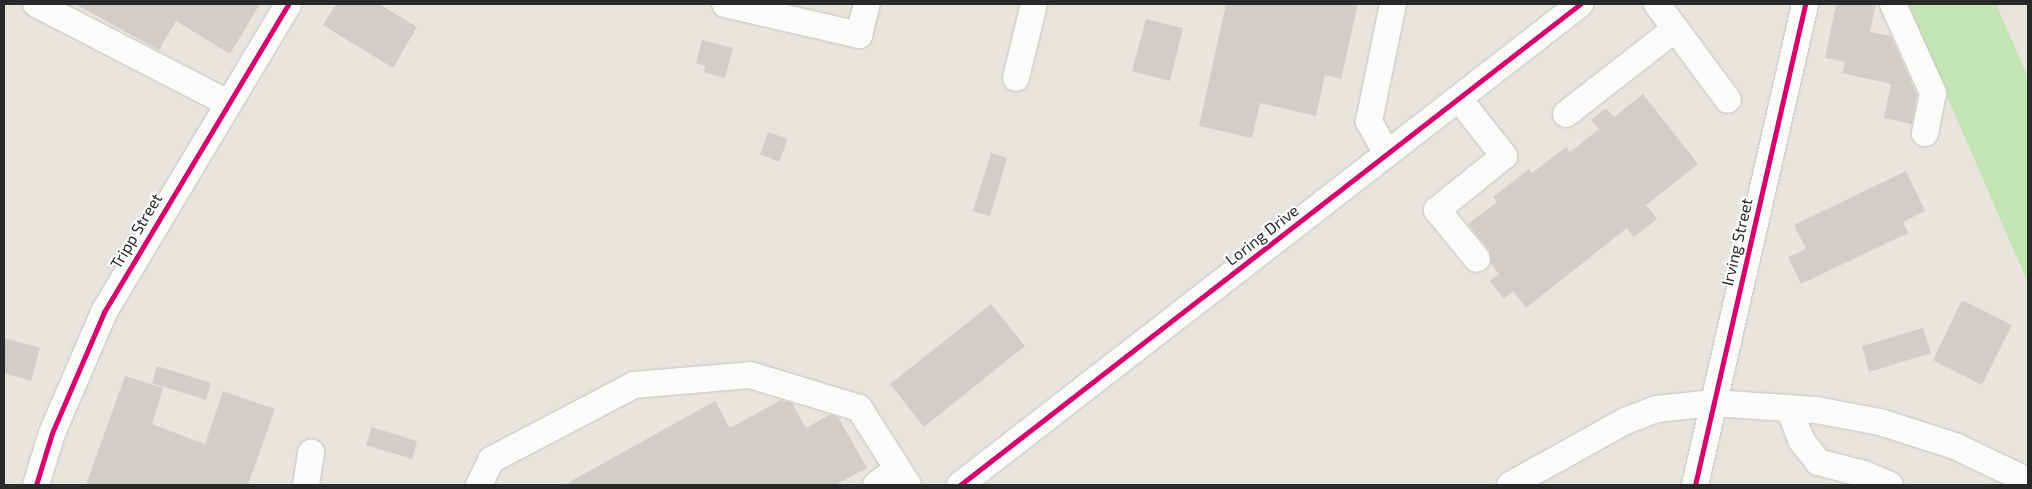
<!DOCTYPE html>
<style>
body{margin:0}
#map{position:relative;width:2032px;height:489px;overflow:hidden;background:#e8e5de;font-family:"Exo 2",sans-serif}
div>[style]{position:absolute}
.green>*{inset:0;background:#c5e4b6}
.building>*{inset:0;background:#d1cec9}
.roads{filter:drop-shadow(0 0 1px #c5c4c4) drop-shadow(0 0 1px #c5c4c4)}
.minor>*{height:26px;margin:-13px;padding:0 13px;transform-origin:13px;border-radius:13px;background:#fcfbfa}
.cycleway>*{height:5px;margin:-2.5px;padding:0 2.5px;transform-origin:2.5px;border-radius:2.5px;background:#d6006c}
span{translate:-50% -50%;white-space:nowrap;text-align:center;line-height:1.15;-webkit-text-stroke:4px #fff;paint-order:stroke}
.street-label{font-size:16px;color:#292929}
.frame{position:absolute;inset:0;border:5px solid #292929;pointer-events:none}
</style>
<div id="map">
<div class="green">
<div style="clip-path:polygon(1907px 4px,1996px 4px,2028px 77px,2028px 283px)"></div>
</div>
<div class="building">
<div style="clip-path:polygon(75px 4px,260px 4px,230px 54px,176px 21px,159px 50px)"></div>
<div style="clip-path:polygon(336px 4px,379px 4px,417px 27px,393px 68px,323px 25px)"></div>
<div style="clip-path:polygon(1226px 4px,1358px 4px,1341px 79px,1325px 75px,1316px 116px,1260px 103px,1252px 138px,1199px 126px)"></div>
<div style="clip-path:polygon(1836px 4px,1876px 4px,1870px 32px,1891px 36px,1917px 95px,1912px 124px,1884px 118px,1891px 84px,1842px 73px,1845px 62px,1825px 58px)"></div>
<div style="clip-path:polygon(1146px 19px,1183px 28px,1170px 81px,1132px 71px)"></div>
<div style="clip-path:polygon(702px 40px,733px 48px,725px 78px,704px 72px,705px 66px,696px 63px)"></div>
<div style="clip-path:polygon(1643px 94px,1698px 164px,1646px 205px,1657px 219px,1634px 237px,1627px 228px,1526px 308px,1513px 291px,1504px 299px,1490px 281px,1499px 274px,1491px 264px,1489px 250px,1468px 224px,1497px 202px,1493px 197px,1529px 169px,1532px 173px,1566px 147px,1570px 152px,1599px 129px,1591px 120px,1606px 108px,1614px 117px)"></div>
<div style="clip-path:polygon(768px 132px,788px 139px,779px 162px,760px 154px)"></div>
<div style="clip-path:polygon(991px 153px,1007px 158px,990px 216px,973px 211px)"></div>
<div style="clip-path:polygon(1906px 171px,1925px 211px,1903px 222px,1908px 233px,1801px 284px,1788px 257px,1806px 249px,1794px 225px)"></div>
<div style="clip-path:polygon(1962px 300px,2012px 325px,1982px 385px,1933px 360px)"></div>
<div style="clip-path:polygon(991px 304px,1025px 346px,924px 427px,890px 384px)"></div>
<div style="clip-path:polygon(1923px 328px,1931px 353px,1869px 372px,1862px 346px)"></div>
<div style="clip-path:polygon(4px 338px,40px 348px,31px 381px,4px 373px)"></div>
<div style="clip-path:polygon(157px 366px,211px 383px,206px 400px,152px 383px)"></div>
<div style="clip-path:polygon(125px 376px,163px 388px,152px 424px,205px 444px,223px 391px,275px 409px,248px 485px,86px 485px)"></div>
<div style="clip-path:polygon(781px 400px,792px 403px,806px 428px,829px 415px,838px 417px,867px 468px,835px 485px,564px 485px,715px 401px,730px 428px)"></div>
<div style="clip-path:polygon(372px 427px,417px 441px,412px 459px,366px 445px)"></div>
</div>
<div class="roads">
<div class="minor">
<div style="left:36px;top:4px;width:216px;rotate:27.3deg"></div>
<div style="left:725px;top:4px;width:138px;rotate:13deg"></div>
<div style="left:859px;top:35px;width:32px;rotate:-76deg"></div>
<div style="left:1657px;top:4px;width:119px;rotate:53.5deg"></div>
<div style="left:1893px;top:4px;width:98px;rotate:65.8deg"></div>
<div style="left:1933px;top:93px;width:41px;rotate:101.3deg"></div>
<div style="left:1016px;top:78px;width:76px;rotate:-76.3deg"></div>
<div style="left:1459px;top:99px;width:73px;rotate:51.7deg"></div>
<div style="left:1504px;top:156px;width:86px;rotate:141.1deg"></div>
<div style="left:1437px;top:210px;width:63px;rotate:50.8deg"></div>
<div style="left:1566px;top:114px;width:138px;rotate:-37.9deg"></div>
<div style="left:1387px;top:154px;width:38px;rotate:-119deg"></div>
<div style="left:1369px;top:121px;width:119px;rotate:-78.4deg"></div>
<div style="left:1789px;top:408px;width:34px;rotate:69deg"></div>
<div style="left:1801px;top:440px;width:28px;rotate:52deg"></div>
<div style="left:1818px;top:462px;width:48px;rotate:14.6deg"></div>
<div style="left:1864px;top:474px;width:28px;rotate:23deg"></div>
<div style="left:36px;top:485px;width:54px;rotate:-72.9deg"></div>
<div style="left:52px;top:433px;width:132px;rotate:-66.7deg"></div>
<div style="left:104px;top:312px;width:359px;rotate:-59.1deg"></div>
<div style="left:306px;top:485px;width:33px;rotate:-81deg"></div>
<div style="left:479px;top:485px;width:28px;rotate:-64deg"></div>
<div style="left:491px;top:460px;width:161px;rotate:-27.7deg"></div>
<div style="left:634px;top:385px;width:116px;rotate:-4.9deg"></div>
<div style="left:750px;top:375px;width:114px;rotate:16.8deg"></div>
<div style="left:859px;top:408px;width:91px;rotate:57.5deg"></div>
<div style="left:876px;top:485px;width:26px;rotate:-37deg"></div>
<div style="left:960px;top:485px;width:785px;rotate:-37.8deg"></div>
<div style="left:1510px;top:485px;width:132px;rotate:-29.1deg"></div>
<div style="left:1625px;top:421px;width:34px;rotate:-21deg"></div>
<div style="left:1657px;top:409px;width:56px;rotate:-6.1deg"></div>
<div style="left:1713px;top:403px;width:103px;rotate:3.9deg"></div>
<div style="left:1816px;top:410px;width:65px;rotate:10.6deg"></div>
<div style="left:1880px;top:422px;width:79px;rotate:17.7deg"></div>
<div style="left:1955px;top:446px;width:70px;rotate:25.5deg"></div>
<div style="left:1695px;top:485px;width:493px;rotate:-77.1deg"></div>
</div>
</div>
<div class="cycleway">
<div style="left:36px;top:485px;width:54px;rotate:-72.9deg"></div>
<div style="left:52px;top:433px;width:132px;rotate:-66.7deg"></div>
<div style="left:104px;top:312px;width:359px;rotate:-59.1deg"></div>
<div style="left:960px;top:485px;width:785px;rotate:-37.8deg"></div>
<div style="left:1695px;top:485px;width:493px;rotate:-77.1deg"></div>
</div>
<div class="street-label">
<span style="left:136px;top:231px;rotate:-59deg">Tripp Street</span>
<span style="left:1262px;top:235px;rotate:-38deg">Loring Drive</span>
<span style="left:1737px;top:242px;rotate:-77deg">Irving Street</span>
</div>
<div class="frame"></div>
</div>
